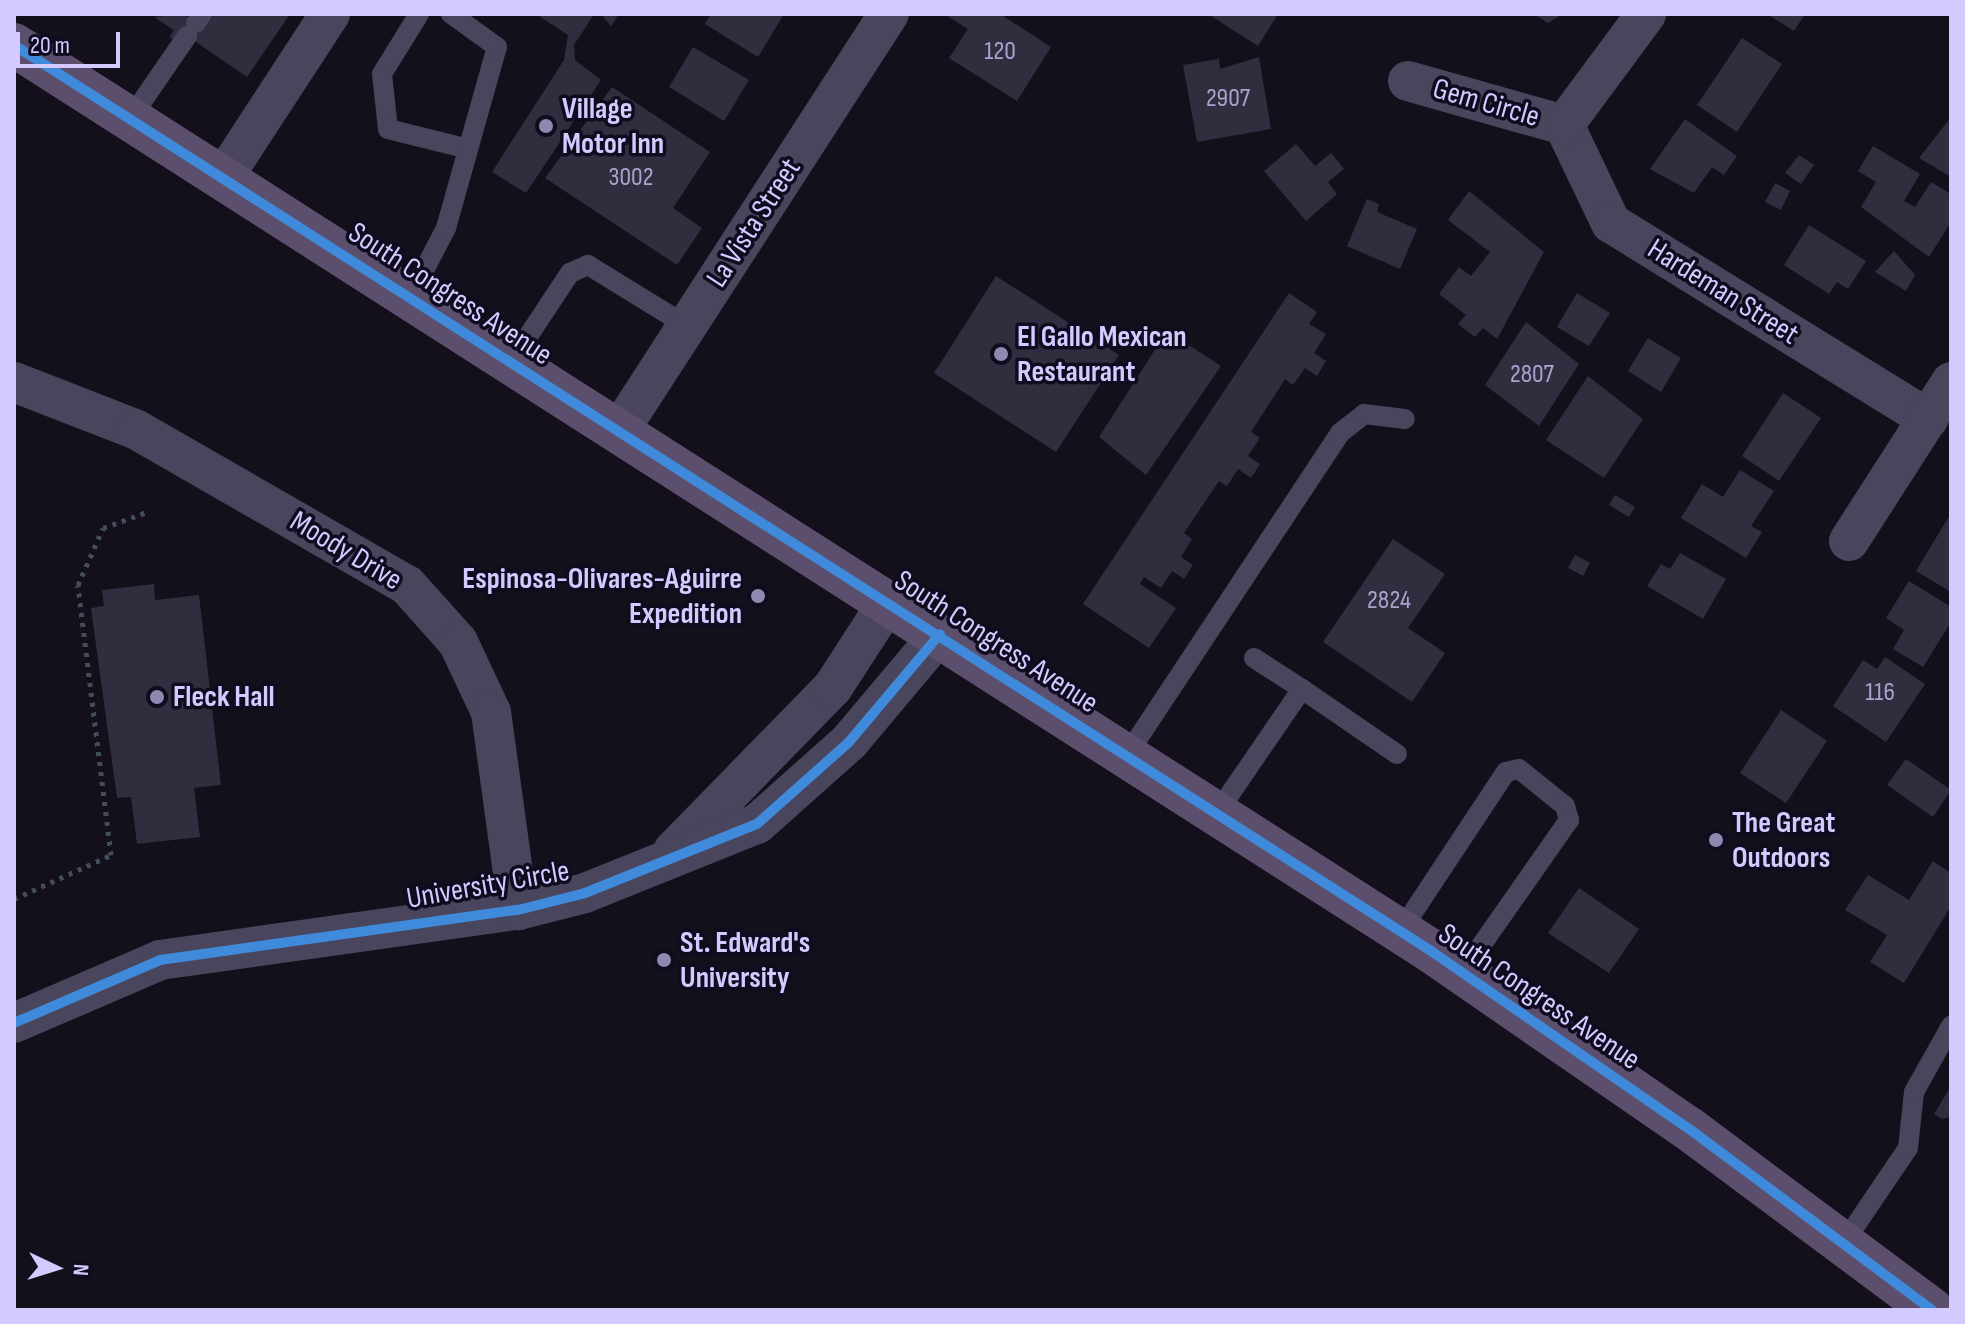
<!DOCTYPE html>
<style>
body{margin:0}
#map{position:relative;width:1965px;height:1324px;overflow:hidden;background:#13101b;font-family:"Sofia Sans Condensed",sans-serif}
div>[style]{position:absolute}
.building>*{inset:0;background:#312d3e}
.path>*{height:5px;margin-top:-2.5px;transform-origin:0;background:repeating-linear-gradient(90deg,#434e5c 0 4px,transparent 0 10px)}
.service>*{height:20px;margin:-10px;padding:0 10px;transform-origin:10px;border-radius:10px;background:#48455c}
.minor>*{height:40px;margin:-20px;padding:0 20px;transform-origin:20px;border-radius:20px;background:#48455c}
.primary>*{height:44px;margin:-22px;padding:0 22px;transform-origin:22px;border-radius:22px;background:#5c4e6d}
.cycleway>*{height:10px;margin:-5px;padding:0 5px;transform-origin:5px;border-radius:5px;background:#408adc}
.dots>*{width:22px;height:22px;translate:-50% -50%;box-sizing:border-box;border:4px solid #100c1f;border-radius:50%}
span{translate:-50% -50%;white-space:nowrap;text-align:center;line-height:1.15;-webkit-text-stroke:7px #100c1f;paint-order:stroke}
.number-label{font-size:26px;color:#aaa3cf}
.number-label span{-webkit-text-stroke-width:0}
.street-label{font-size:30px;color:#d3caff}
.poi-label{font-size:30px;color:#d3caff;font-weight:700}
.left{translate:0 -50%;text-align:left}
.right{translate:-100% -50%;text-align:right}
.frame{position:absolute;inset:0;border:16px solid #d3caff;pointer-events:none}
.north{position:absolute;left:16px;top:1228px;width:80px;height:80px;-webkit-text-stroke:6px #100c1f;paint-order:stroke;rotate:94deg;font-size:22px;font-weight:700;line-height:32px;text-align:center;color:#d3caff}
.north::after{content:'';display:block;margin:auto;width:28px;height:36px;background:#d3caff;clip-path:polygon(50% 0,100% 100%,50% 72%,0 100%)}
.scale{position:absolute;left:16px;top:32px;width:104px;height:36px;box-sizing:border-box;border:4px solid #d3caff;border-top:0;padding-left:10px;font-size:24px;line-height:28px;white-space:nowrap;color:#d3caff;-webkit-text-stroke:6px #100c1f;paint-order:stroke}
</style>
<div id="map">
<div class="building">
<div style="clip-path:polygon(183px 14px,204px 29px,214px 14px,290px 14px,247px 77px,183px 33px,177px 42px,169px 37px,174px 30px,154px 17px)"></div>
<div style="clip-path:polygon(536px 14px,594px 14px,574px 45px,575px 60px,601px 80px,526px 193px,492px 172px,564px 60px,568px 35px)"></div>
<div style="clip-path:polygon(601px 14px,619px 14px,611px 26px)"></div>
<div style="clip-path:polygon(711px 14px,784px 14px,758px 57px,705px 24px)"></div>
<div style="clip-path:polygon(944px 14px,1000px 14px,1051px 47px,1017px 101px,949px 58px,968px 29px)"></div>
<div style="clip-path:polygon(1208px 14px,1278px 14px,1258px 46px)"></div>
<div style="clip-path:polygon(1534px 14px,1563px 14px,1548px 23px)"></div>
<div style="clip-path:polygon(1767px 14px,1805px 14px,1794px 31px)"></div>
<div style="clip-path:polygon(1742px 38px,1782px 64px,1737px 132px,1697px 105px)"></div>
<div style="clip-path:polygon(693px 47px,749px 80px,724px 121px,669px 87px)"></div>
<div style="clip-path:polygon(1259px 57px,1271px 129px,1197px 142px,1183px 65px,1219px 59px,1220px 69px)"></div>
<div style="clip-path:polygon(612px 87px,710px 152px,673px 208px,702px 228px,677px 265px,545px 178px)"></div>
<div style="clip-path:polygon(1951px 117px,1951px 177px,1919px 158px)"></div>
<div style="clip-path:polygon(1685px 119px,1737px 156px,1724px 175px,1712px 167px,1694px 193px,1650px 169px)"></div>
<div style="clip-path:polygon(1296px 144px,1315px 166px,1331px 153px,1344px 169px,1328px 182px,1337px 194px,1306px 221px,1264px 171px)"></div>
<div style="clip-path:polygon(1873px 146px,1920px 174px,1904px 201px,1915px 207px,1931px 182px,1951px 194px,1951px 222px,1929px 257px,1861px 207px,1876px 182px,1858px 171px)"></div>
<div style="clip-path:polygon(1799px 155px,1814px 165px,1801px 184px,1785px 173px)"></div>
<div style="clip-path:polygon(1775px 183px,1790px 191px,1781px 210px,1765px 202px)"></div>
<div style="clip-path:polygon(1469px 191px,1544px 252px,1497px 339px,1483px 328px,1475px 337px,1458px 324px,1466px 315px,1439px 294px,1459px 267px,1471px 276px,1490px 252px,1448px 220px)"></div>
<div style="clip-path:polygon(1367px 199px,1379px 204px,1377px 212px,1417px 229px,1400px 269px,1347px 246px)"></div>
<div style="clip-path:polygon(1809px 225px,1866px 261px,1848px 289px,1837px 282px,1829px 294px,1784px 265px)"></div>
<div style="clip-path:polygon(1894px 251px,1915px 275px,1906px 291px,1875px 272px)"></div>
<div style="clip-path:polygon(996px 276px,1119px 355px,1056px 452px,934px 373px)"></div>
<div style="clip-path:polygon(1289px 293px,1317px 312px,1309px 324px,1326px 334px,1314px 353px,1326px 361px,1317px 376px,1305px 368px,1293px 385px,1285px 379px,1251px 432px,1260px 438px,1248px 456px,1260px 464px,1251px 478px,1238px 469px,1227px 486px,1219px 481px,1184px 533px,1192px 539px,1181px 557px,1193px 565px,1184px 579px,1172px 571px,1161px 588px,1144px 577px,1140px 584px,1176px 608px,1149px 648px,1083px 604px)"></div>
<div style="clip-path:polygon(1577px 293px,1610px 313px,1589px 346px,1557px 327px)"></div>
<div style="clip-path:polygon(1526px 322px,1579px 364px,1539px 426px,1485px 385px)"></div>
<div style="clip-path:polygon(1167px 331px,1221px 366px,1146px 475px,1099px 437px)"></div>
<div style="clip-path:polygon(1648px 338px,1681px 358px,1661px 392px,1628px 371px)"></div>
<div style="clip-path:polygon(1588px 376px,1643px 419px,1604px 478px,1546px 440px)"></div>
<div style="clip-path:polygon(1783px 393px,1821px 418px,1779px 481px,1742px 456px)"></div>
<div style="clip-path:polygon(1740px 470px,1774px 491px,1751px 526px,1762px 532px,1746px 558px,1681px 518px,1702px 484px,1723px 497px)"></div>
<div style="clip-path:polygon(1615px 495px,1635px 507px,1629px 517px,1609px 505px)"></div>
<div style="clip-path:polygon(1951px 513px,1951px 592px,1916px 571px)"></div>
<div style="clip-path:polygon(1393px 539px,1445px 574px,1408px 628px,1445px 653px,1412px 702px,1323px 642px)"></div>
<div style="clip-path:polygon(1680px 553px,1726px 579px,1703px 619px,1647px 586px,1661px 564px,1670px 569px)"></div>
<div style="clip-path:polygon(1575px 555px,1590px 563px,1583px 576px,1568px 568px)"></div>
<div style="clip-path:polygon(1909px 581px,1951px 607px,1951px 622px,1923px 667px,1893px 649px,1904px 630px,1886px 618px)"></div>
<div style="clip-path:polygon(154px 584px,155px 600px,199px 595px,221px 785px,194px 788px,200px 837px,137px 844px,131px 797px,117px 798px,91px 608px,104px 606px,102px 590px)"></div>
<div style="clip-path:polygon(1885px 657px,1925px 684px,1886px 742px,1833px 706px,1863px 660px,1877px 669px)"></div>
<div style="clip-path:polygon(1781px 710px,1827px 741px,1786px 803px,1740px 773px)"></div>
<div style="clip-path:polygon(1906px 759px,1951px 790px,1933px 817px,1887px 785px)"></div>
<div style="clip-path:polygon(1933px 861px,1951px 873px,1951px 906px,1904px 983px,1870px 962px,1887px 935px,1845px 910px,1868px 875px,1909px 900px)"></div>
<div style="clip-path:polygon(1579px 888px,1639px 929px,1609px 973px,1548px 933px)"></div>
<div style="clip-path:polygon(1951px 1086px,1951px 1117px,1942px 1119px,1934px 1114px)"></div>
</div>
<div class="path">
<div style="left:14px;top:899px;width:107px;rotate:-24.4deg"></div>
<div style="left:111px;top:855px;width:272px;rotate:-97deg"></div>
<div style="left:78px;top:585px;width:62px;rotate:-66.3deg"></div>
<div style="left:103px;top:528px;width:47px;rotate:-20deg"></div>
</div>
<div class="service">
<div style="left:419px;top:14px;width:70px;rotate:121.7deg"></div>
<div style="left:382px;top:74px;width:55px;rotate:83.8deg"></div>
<div style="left:388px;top:129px;width:79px;rotate:13.9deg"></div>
<div style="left:196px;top:23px;width:11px;rotate:-56deg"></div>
<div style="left:130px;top:119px;width:101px;rotate:-55.5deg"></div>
<div style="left:410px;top:297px;width:78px;rotate:-62.4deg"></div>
<div style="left:446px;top:228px;width:188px;rotate:-74.3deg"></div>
<div style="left:497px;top:47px;width:57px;rotate:-144.3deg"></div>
<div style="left:511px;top:362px;width:107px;rotate:-56.5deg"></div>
<div style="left:570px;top:273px;width:20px;rotate:-24deg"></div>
<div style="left:588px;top:265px;width:116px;rotate:31.6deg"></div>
<div style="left:1254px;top:658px;width:57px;rotate:32.9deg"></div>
<div style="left:1127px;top:755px;width:386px;rotate:-56.5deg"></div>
<div style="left:1340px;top:433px;width:31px;rotate:-38deg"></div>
<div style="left:1364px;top:414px;width:41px;rotate:7deg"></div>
<div style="left:1217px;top:813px;width:150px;rotate:-55.6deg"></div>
<div style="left:1302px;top:689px;width:115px;rotate:34.4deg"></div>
<div style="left:1400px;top:932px;width:192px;rotate:-56.5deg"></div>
<div style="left:1506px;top:772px;width:13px;rotate:-13deg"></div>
<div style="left:1519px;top:769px;width:59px;rotate:38.8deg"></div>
<div style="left:1565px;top:806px;width:15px;rotate:74deg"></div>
<div style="left:1569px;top:820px;width:187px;rotate:125deg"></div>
<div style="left:1843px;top:1244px;width:116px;rotate:-55.9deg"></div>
<div style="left:1908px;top:1148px;width:56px;rotate:-83.9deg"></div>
<div style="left:1914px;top:1092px;width:76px;rotate:-60.7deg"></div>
</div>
<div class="minor">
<div style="left:1408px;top:81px;width:162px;rotate:15.8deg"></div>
<div style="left:1564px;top:125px;width:109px;rotate:64.4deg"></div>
<div style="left:1611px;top:223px;width:373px;rotate:31.7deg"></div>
<div style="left:1564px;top:125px;width:138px;rotate:-53.5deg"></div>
<div style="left:223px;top:178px;width:196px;rotate:-56.9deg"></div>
<div style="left:14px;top:382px;width:132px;rotate:21.3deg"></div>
<div style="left:137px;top:430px;width:311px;rotate:29.9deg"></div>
<div style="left:407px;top:585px;width:76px;rotate:48.2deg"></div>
<div style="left:458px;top:642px;width:77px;rotate:64.8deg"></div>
<div style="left:491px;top:712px;width:200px;rotate:82.2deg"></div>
<div style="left:619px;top:431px;width:497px;rotate:-57.1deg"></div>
<div style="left:1849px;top:541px;width:189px;rotate:-57.3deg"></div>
<div style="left:673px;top:851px;width:229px;rotate:-45.7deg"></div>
<div style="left:833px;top:687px;width:101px;rotate:-57.1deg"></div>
<div style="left:14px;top:1023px;width:159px;rotate:-23.3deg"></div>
<div style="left:160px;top:960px;width:361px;rotate:-8deg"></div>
<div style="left:518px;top:910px;width:69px;rotate:-14.2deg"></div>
<div style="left:585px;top:893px;width:185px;rotate:-21.9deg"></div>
<div style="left:757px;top:824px;width:123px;rotate:-41.7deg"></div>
<div style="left:849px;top:742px;width:141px;rotate:-49.9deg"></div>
</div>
<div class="primary">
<div style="left:14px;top:45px;width:1682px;rotate:32.59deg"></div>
<div style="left:1431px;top:951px;width:312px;rotate:34.6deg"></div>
<div style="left:1688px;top:1128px;width:304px;rotate:36.7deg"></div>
</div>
<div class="cycleway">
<div style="left:14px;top:45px;width:1682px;rotate:32.59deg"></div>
<div style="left:1431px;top:951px;width:312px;rotate:34.6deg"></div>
<div style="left:1688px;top:1128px;width:304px;rotate:36.7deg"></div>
<div style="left:14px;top:1023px;width:159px;rotate:-23.3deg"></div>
<div style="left:160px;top:960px;width:361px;rotate:-8deg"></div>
<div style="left:518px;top:910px;width:69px;rotate:-14.2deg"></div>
<div style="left:585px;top:893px;width:185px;rotate:-21.9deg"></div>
<div style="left:757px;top:824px;width:123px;rotate:-41.7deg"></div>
<div style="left:849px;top:742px;width:141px;rotate:-49.9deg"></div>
</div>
<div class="dots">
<div style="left:546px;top:126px;background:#9089af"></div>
<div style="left:1001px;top:354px;background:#9089af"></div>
<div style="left:758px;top:596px;background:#9089af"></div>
<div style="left:157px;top:697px;background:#9089af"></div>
<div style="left:1716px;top:840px;background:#9089af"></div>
<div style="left:664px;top:960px;background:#9089af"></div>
</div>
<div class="number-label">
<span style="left:1000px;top:52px">120</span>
<span style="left:1228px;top:99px">2907</span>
<span style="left:631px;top:178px">3002</span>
<span style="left:1532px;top:375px">2807</span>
<span style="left:1389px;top:601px">2824</span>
<span style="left:1880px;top:693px">116</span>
</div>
<div class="street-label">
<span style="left:1486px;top:103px;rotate:16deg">Gem Circle</span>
<span style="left:754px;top:223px;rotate:-57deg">La Vista Street</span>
<span style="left:1723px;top:292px;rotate:32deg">Hardeman Street</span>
<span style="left:450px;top:294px;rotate:33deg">South Congress Avenue</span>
<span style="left:346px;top:551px;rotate:31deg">Moody Drive</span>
<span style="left:996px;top:642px;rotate:33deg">South Congress Avenue</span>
<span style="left:488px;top:885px;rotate:-10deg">University Circle</span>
<span style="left:1539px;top:997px;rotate:34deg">South Congress Avenue</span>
</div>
<div class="poi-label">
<span class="left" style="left:562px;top:126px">Village<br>Motor Inn</span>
<span class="left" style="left:1017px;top:354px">El Gallo Mexican<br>Restaurant</span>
<span class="right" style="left:742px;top:596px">Espinosa-Olivares-Aguirre<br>Expedition</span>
<span class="left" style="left:173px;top:697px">Fleck Hall</span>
<span class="left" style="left:1732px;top:840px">The Great<br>Outdoors</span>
<span class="left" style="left:680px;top:960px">St. Edward's<br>University</span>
</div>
<div class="frame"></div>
<div class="north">N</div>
<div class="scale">20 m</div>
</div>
